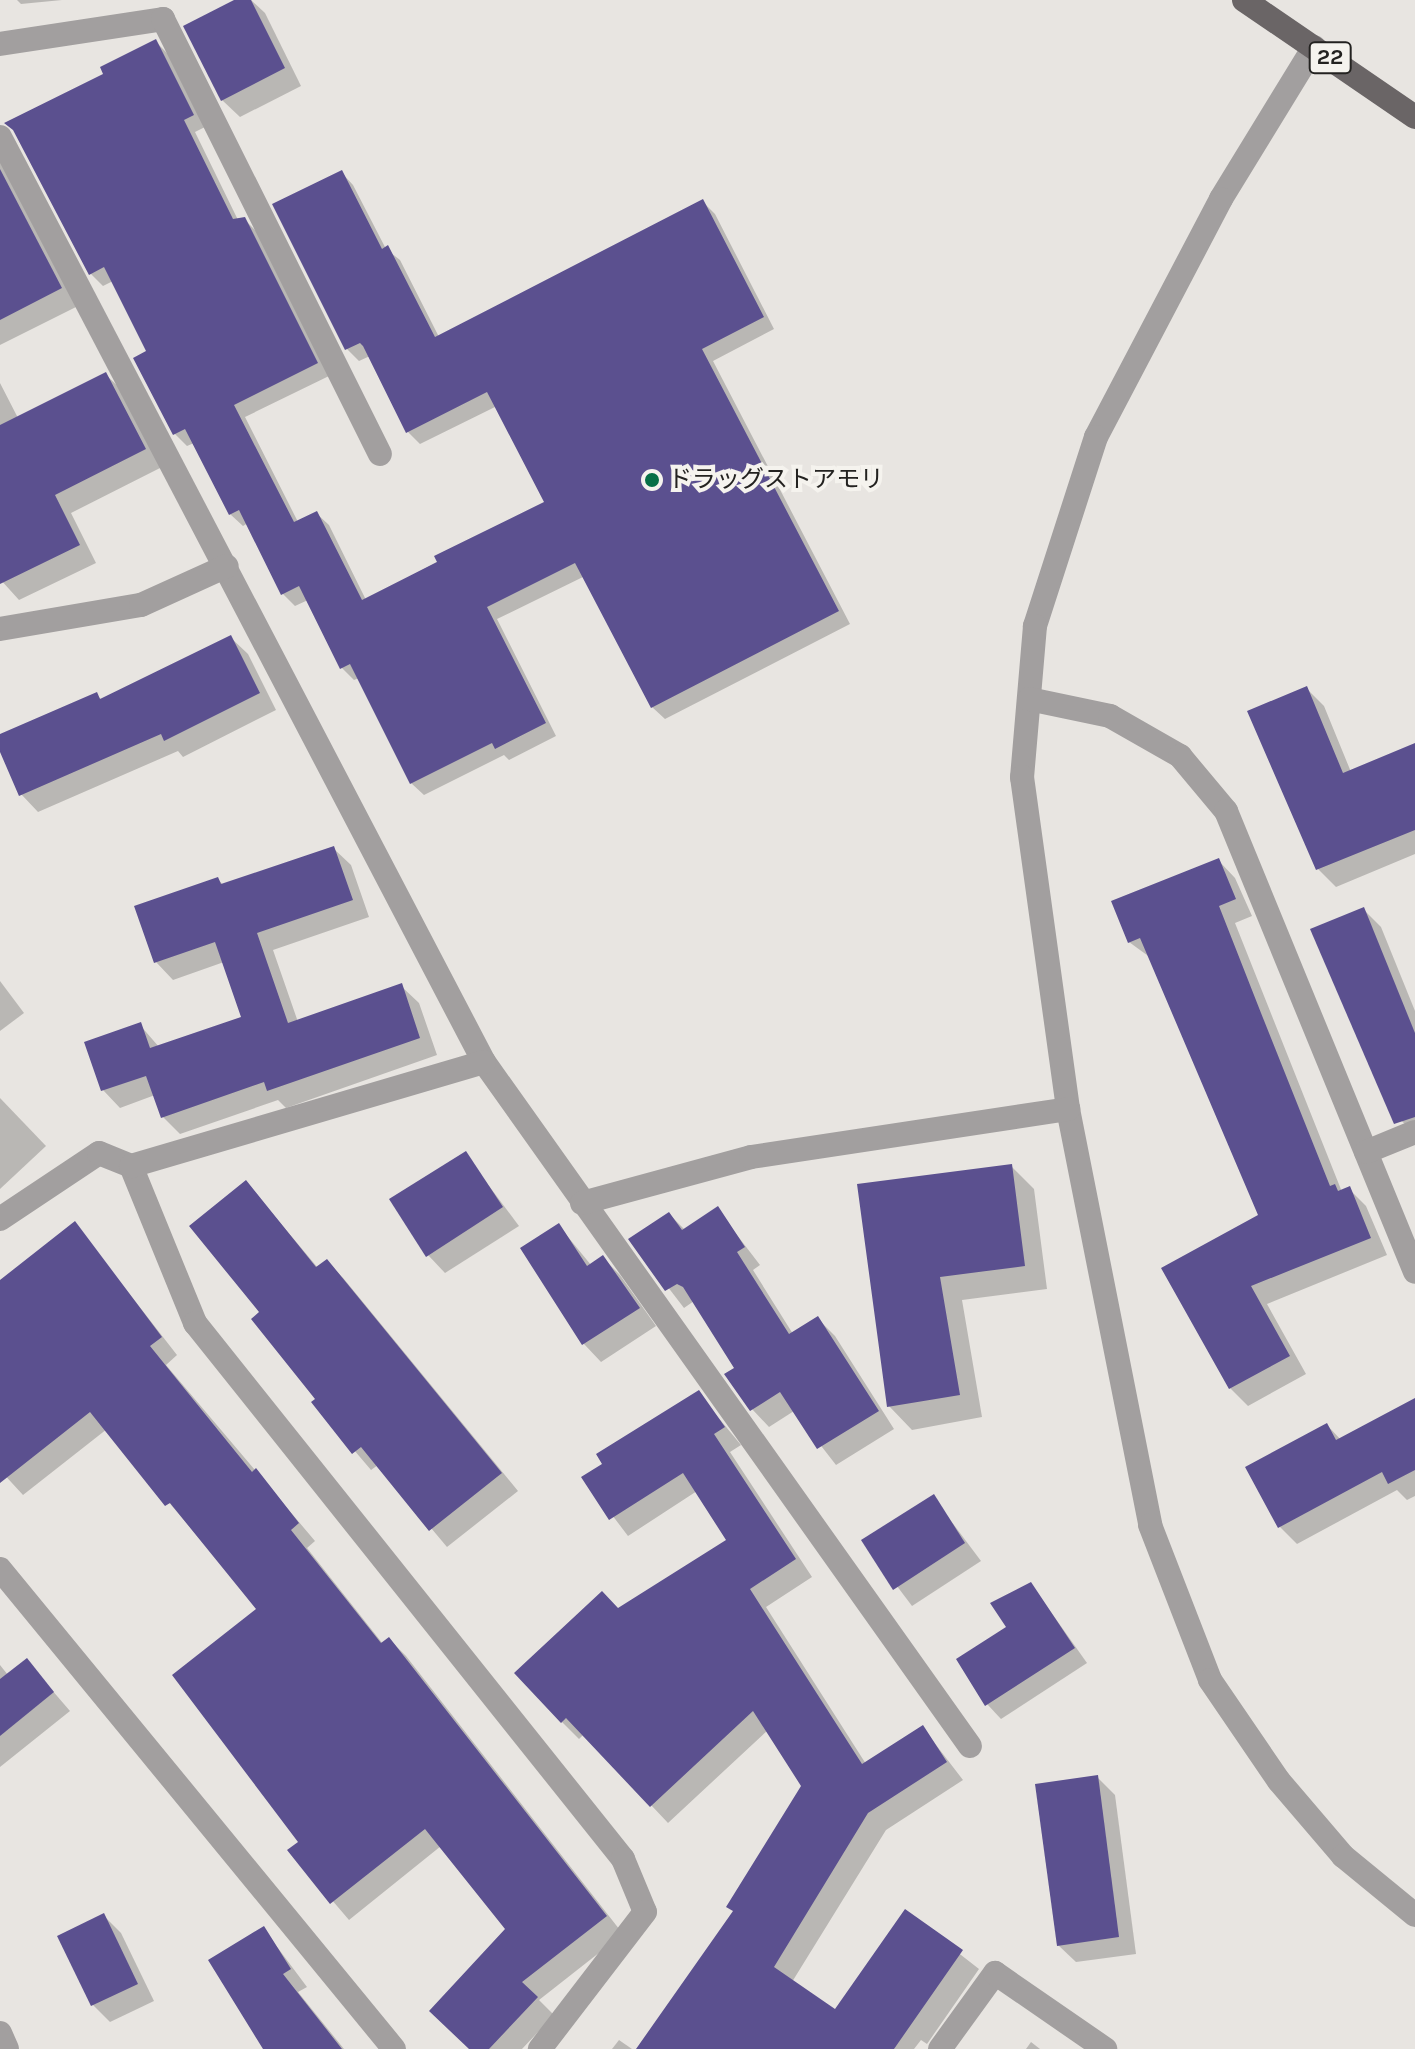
<!DOCTYPE html>
<meta charset="utf-8">
<style>
body{margin:0}
#map{position:relative;width:1415px;height:2049px;overflow:hidden;background:#e8e5e1;font-family:Karla,"Noto Sans JP",sans-serif}
div>[style]{position:absolute}
.shadow>*{inset:0;background:#0003}
.building>*{inset:0;background:#5b508f}
.minor>*{height:24px;margin:-12px;padding:0 12px;transform-origin:12px;border-radius:12px;background:#a29f9f}
.major>*{height:24px;margin:-12px;padding:0 12px;transform-origin:12px;border-radius:12px;background:#6a6566}
.dots>*{width:22px;height:22px;translate:-50% -50%;box-sizing:border-box;border:4px solid #f5f3ee;border-radius:50%}
span{translate:-50% -50%;white-space:nowrap;text-align:center;line-height:1.15;-webkit-text-stroke:8px #f5f3ee;paint-order:stroke}
.shield-label span{padding:2px 6px;background:#f5f3ee;border:2px solid;border-radius:6px;-webkit-text-stroke-width:0}
.shield-label{font-size:22px;color:#232220;font-weight:700}
.poi-label{font-size:24px;color:#232220}
.left{translate:0 -50%;text-align:left}
</style>
<div id="map">
<div class="shadow">
<div style="clip-path:polygon(17px 0,62px 0,21px 4px)"></div>
<div style="clip-path:polygon(240px 0,251px 0,265px 13px,301px 86px,240px 117px,222px 100px)"></div>
<div style="clip-path:polygon(156px 42px,168px 54px,205px 127px,195px 132px,238px 220px,244px 219px,257px 232px,329px 376px,245px 417px,298px 522px,316px 513px,329px 525px,366px 600px,547px 503px,497px 406px,420px 444px,408px 432px,370px 356px,359px 361px,347px 349px,341px 172px,353px 185px,386px 249px,400px 260px,439px 337px,703px 202px,715px 214px,774px 329px,713px 361px,850px 624px,665px 719px,652px 707px,585px 576px,497px 619px,556px 736px,509px 760px,504px 755px,424px 795px,411px 783px,359px 678px,354px 680px,342px 668px,308px 600px,295px 606px,283px 594px,248px 523px,243px 526px,230px 514px,194px 443px,187px 446px,175px 434px,135px 359px,149px 352px,113px 281px,103px 286px,91px 274px,106px 75px)"></div>
<div style="clip-path:polygon(0 148px,78px 306px,0 345px)"></div>
<div style="clip-path:polygon(105px 374px,123px 391px,162px 467px,71px 513px,96px 563px,19px 600px,0 579px,0 383px,18px 418px)"></div>
<div style="clip-path:polygon(230px 637px,248px 654px,276px 710px,183px 757px,178px 751px,38px 812px,21px 794px,0 737px,96px 695px,102px 700px)"></div>
<div style="clip-path:polygon(1307px 689px,1324px 706px,1351px 772px,1415px 745px,1415px 854px,1336px 887px,1318px 869px)"></div>
<div style="clip-path:polygon(333px 848px,351px 865px,369px 917px,273px 950px,298px 1022px,401px 986px,419px 1003px,437px 1055px,286px 1108px,278px 1100px,180px 1134px,163px 1117px,155px 1095px,120px 1108px,103px 1090px,140px 1025px,159px 1047px,244px 1018px,224px 962px,173px 980px,156px 962px,218px 879px,224px 886px)"></div>
<div style="clip-path:polygon(1218px 860px,1235px 878px,1252px 916px,1235px 923px,1342px 1192px,1349px 1189px,1366px 1206px,1387px 1255px,1267px 1304px,1306px 1374px,1248px 1406px,1230px 1388px,1260px 1216px,1151px 958px,1129px 942px)"></div>
<div style="clip-path:polygon(1364px 910px,1381px 927px,1415px 1011px,1415px 1123px,1407px 1126px,1389px 1109px)"></div>
<div style="clip-path:polygon(0 981px,24px 1013px,0 1031px)"></div>
<div style="clip-path:polygon(0 1098px,46px 1146px,0 1189px)"></div>
<div style="clip-path:polygon(465px 1154px,519px 1226px,445px 1273px,428px 1255px)"></div>
<div style="clip-path:polygon(1011px 1166px,1034px 1189px,1047px 1289px,962px 1300px,982px 1417px,912px 1430px,889px 1406px,859px 1186px)"></div>
<div style="clip-path:polygon(246px 1182px,318px 1268px,327px 1261px,344px 1279px,518px 1491px,447px 1547px,378px 1465px,371px 1470px,314px 1403px,318px 1399px,261px 1313px)"></div>
<div style="clip-path:polygon(717px 1209px,760px 1265px,753px 1270px,793px 1334px,817px 1318px,835px 1336px,894px 1429px,836px 1465px,794px 1411px,769px 1427px,752px 1409px,736px 1369px,694px 1301px,684px 1308px,631px 1239px,669px 1214px,685px 1230px)"></div>
<div style="clip-path:polygon(75px 1224px,177px 1355px,166px 1365px,315px 1541px,307px 1548px,383px 1644px,389px 1639px,406px 1656px,623px 1934px,539px 2000px,554px 2015px,522px 2049px,471px 2049px,508px 1929px,441px 1846px,349px 1920px,290px 1851px,300px 1842px,259px 1609px,107px 1429px,23px 1495px,0 1470px,0 1282px)"></div>
<div style="clip-path:polygon(559px 1226px,591px 1265px,603px 1258px,620px 1275px,656px 1326px,601px 1362px,584px 1344px,523px 1249px)"></div>
<div style="clip-path:polygon(698px 1393px,741px 1445px,730px 1452px,812px 1577px,766px 1607px,866px 1764px,923px 1728px,963px 1780px,886px 1830px,792px 1982px,836px 2012px,906px 1912px,979px 1969px,927px 2044px,921px 2040px,914px 2049px,638px 2049px,734px 1912px,803px 1786px,768px 1730px,668px 1823px,584px 1734px,579px 1739px,562px 1722px,618px 1610px,729px 1540px,697px 1491px,628px 1536px,584px 1478px)"></div>
<div style="clip-path:polygon(1415px 1401px,1415px 1496px,1407px 1500px,1397px 1490px,1297px 1544px,1280px 1527px,1327px 1425px,1341px 1440px)"></div>
<div style="clip-path:polygon(933px 1497px,981px 1561px,912px 1606px,863px 1541px)"></div>
<div style="clip-path:polygon(1031px 1584px,1087px 1663px,1001px 1719px,987px 1704px,1009px 1628px)"></div>
<div style="clip-path:polygon(26px 1660px,70px 1711px,0 1767px,0 1665px,8px 1675px)"></div>
<div style="clip-path:polygon(1097px 1777px,1115px 1795px,1136px 1954px,1076px 1962px,1058px 1945px)"></div>
<div style="clip-path:polygon(104px 1916px,121px 1933px,154px 2001px,110px 2022px,93px 2005px)"></div>
<div style="clip-path:polygon(263px 1928px,307px 1987px,298px 1992px,344px 2049px,266px 2049px)"></div>
<div style="clip-path:polygon(619px 2040px,632px 2049px,612px 2049px)"></div>
<div style="clip-path:polygon(1031px 2042px,1040px 2049px,1026px 2049px)"></div>
</div>
<div class="building">
<div style="clip-path:polygon(234px 0,251px 0,285px 68px,221px 101px,183px 26px)"></div>
<div style="clip-path:polygon(156px 39px,194px 115px,184px 120px,233px 219px,245px 217px,318px 363px,234px 405px,294px 522px,317px 511px,362px 600px,437px 562px,434px 556px,544px 502px,487px 392px,406px 433px,363px 346px,360px 343px,345px 350px,272px 204px,342px 170px,382px 249px,388px 245px,435px 337px,703px 199px,764px 317px,702px 349px,839px 611px,651px 708px,575px 563px,487px 607px,546px 723px,495px 749px,492px 743px,410px 784px,350px 664px,340px 669px,299px 586px,281px 595px,239px 510px,229px 515px,185px 429px,173px 435px,133px 358px,146px 351px,104px 267px,89px 275px,13px 130px,4px 123px,103px 74px,100px 67px)"></div>
<div style="clip-path:polygon(0 169px,62px 288px,0 320px)"></div>
<div style="clip-path:polygon(106px 372px,146px 449px,55px 495px,80px 545px,0 584px,0 425px)"></div>
<div style="clip-path:polygon(231px 635px,260px 693px,164px 741px,161px 734px,19px 796px,0 752px,0 734px,97px 692px,100px 699px)"></div>
<div style="clip-path:polygon(1307px 686px,1343px 773px,1415px 743px,1415px 830px,1316px 870px,1247px 711px)"></div>
<div style="clip-path:polygon(334px 846px,353px 900px,257px 933px,288px 1023px,402px 983px,420px 1038px,267px 1091px,264px 1082px,161px 1118px,146px 1076px,101px 1091px,84px 1042px,141px 1022px,150px 1048px,241px 1017px,215px 942px,154px 963px,134px 906px,218px 877px,221px 884px)"></div>
<div style="clip-path:polygon(1219px 858px,1236px 899px,1219px 906px,1261px 1013px,1330px 1186px,1335px 1184px,1338px 1191px,1350px 1186px,1371px 1238px,1251px 1286px,1290px 1356px,1229px 1389px,1161px 1268px,1258px 1215px,1140px 938px,1128px 943px,1111px 901px)"></div>
<div style="clip-path:polygon(1364px 907px,1415px 1033px,1415px 1117px,1394px 1124px,1310px 929px)"></div>
<div style="clip-path:polygon(466px 1151px,503px 1207px,426px 1257px,389px 1199px)"></div>
<div style="clip-path:polygon(1012px 1164px,1025px 1266px,940px 1277px,960px 1395px,887px 1407px,857px 1184px)"></div>
<div style="clip-path:polygon(246px 1180px,316px 1267px,327px 1259px,502px 1473px,429px 1531px,361px 1447px,352px 1454px,311px 1402px,315px 1399px,251px 1319px,259px 1312px,189px 1226px)"></div>
<div style="clip-path:polygon(718px 1206px,745px 1247px,737px 1252px,789px 1334px,818px 1316px,879px 1411px,817px 1449px,780px 1392px,750px 1411px,724px 1374px,734px 1368px,683px 1287px,677px 1284px,665px 1291px,628px 1239px,669px 1212px,682px 1230px)"></div>
<div style="clip-path:polygon(75px 1221px,162px 1337px,150px 1346px,252px 1472px,256px 1468px,299px 1523px,291px 1530px,381px 1643px,389px 1637px,607px 1916px,522px 1982px,538px 1997px,489px 2049px,469px 2049px,429px 2011px,505px 1929px,425px 1829px,330px 1904px,287px 1850px,298px 1842px,172px 1675px,256px 1609px,170px 1503px,165px 1506px,90px 1412px,0 1483px,0 1280px)"></div>
<div style="clip-path:polygon(559px 1223px,587px 1266px,603px 1255px,640px 1308px,582px 1345px,520px 1248px)"></div>
<div style="clip-path:polygon(699px 1390px,725px 1427px,714px 1434px,796px 1559px,750px 1589px,862px 1764px,923px 1725px,947px 1762px,868px 1813px,774px 1967px,835px 2009px,905px 1909px,963px 1950px,894px 2049px,636px 2049px,733px 1911px,726px 1907px,801px 1786px,753px 1711px,650px 1807px,566px 1718px,561px 1723px,514px 1673px,602px 1591px,618px 1608px,726px 1540px,683px 1473px,609px 1520px,581px 1477px,602px 1464px,596px 1454px)"></div>
<div style="clip-path:polygon(1415px 1398px,1415px 1470px,1388px 1484px,1382px 1472px,1278px 1528px,1245px 1467px,1327px 1423px,1336px 1440px)"></div>
<div style="clip-path:polygon(934px 1494px,965px 1543px,893px 1590px,861px 1540px)"></div>
<div style="clip-path:polygon(1031px 1582px,1075px 1648px,985px 1706px,956px 1659px,1006px 1627px,990px 1603px)"></div>
<div style="clip-path:polygon(27px 1658px,54px 1692px,0 1736px,0 1679px)"></div>
<div style="clip-path:polygon(1098px 1775px,1119px 1937px,1057px 1946px,1035px 1784px)"></div>
<div style="clip-path:polygon(104px 1913px,138px 1984px,91px 2006px,57px 1936px)"></div>
<div style="clip-path:polygon(264px 1926px,291px 1969px,283px 1974px,342px 2049px,263px 2049px,208px 1960px)"></div>
</div>
<div class="minor">
<div style="left:0;top:44px;width:165px;rotate:-8.7deg"></div>
<div style="left:163px;top:19px;width:486px;rotate:63.5deg"></div>
<div style="left:1314px;top:47px;width:178px;rotate:121.5deg"></div>
<div style="left:1221px;top:199px;width:269px;rotate:117.7deg"></div>
<div style="left:1096px;top:437px;width:199px;rotate:107.9deg"></div>
<div style="left:1035px;top:626px;width:152px;rotate:94.9deg"></div>
<div style="left:1022px;top:777px;width:335px;rotate:82.1deg"></div>
<div style="left:1068px;top:1109px;width:424px;rotate:78.8deg"></div>
<div style="left:1150px;top:1525px;width:166px;rotate:68.8deg"></div>
<div style="left:1210px;top:1680px;width:122px;rotate:55.7deg"></div>
<div style="left:1279px;top:1781px;width:99px;rotate:49.5deg"></div>
<div style="left:1343px;top:1856px;width:93px;rotate:39.3deg"></div>
<div style="left:0;top:137px;width:1044px;rotate:62.38deg"></div>
<div style="left:484px;top:1062px;width:839px;rotate:54.61deg"></div>
<div style="left:0;top:629px;width:143px;rotate:-9.7deg"></div>
<div style="left:141px;top:605px;width:94px;rotate:-24.4deg"></div>
<div style="left:1029px;top:699px;width:83px;rotate:11.9deg"></div>
<div style="left:1110px;top:716px;width:81px;rotate:29.7deg"></div>
<div style="left:1180px;top:756px;width:72px;rotate:50.1deg"></div>
<div style="left:1226px;top:811px;width:498px;rotate:67.7deg"></div>
<div style="left:1366px;top:1152px;width:53px;rotate:-22.2deg"></div>
<div style="left:131px;top:1166px;width:170px;rotate:67.8deg"></div>
<div style="left:195px;top:1323px;width:686px;rotate:51.39deg"></div>
<div style="left:623px;top:1859px;width:57px;rotate:67.5deg"></div>
<div style="left:645px;top:1912px;width:173px;rotate:127.5deg"></div>
<div style="left:582px;top:1203px;width:175px;rotate:-15.2deg"></div>
<div style="left:751px;top:1157px;width:321px;rotate:-8.6deg"></div>
<div style="left:0;top:1219px;width:119px;rotate:-33.7deg"></div>
<div style="left:99px;top:1153px;width:35px;rotate:22deg"></div>
<div style="left:131px;top:1166px;width:368px;rotate:-16.4deg"></div>
<div style="left:0;top:1569px;width:621px;rotate:50.62deg"></div>
<div style="left:0;top:2033px;width:17px;rotate:66deg"></div>
<div style="left:940px;top:2049px;width:94px;rotate:-54.1deg"></div>
<div style="left:995px;top:1973px;width:134px;rotate:34.6deg"></div>
</div>
<div class="major">
<div style="left:1244px;top:0;width:207px;rotate:34.4deg"></div>
</div>
<div class="dots">
<div style="left:652px;top:480px;background:#076f47"></div>
</div>
<div class="shield-label">
<span style="left:1330px;top:58px">22</span>
</div>
<div class="poi-label">
<span class="left" style="left:668px;top:480px">ドラッグストアモリ</span>
</div>
</div>
